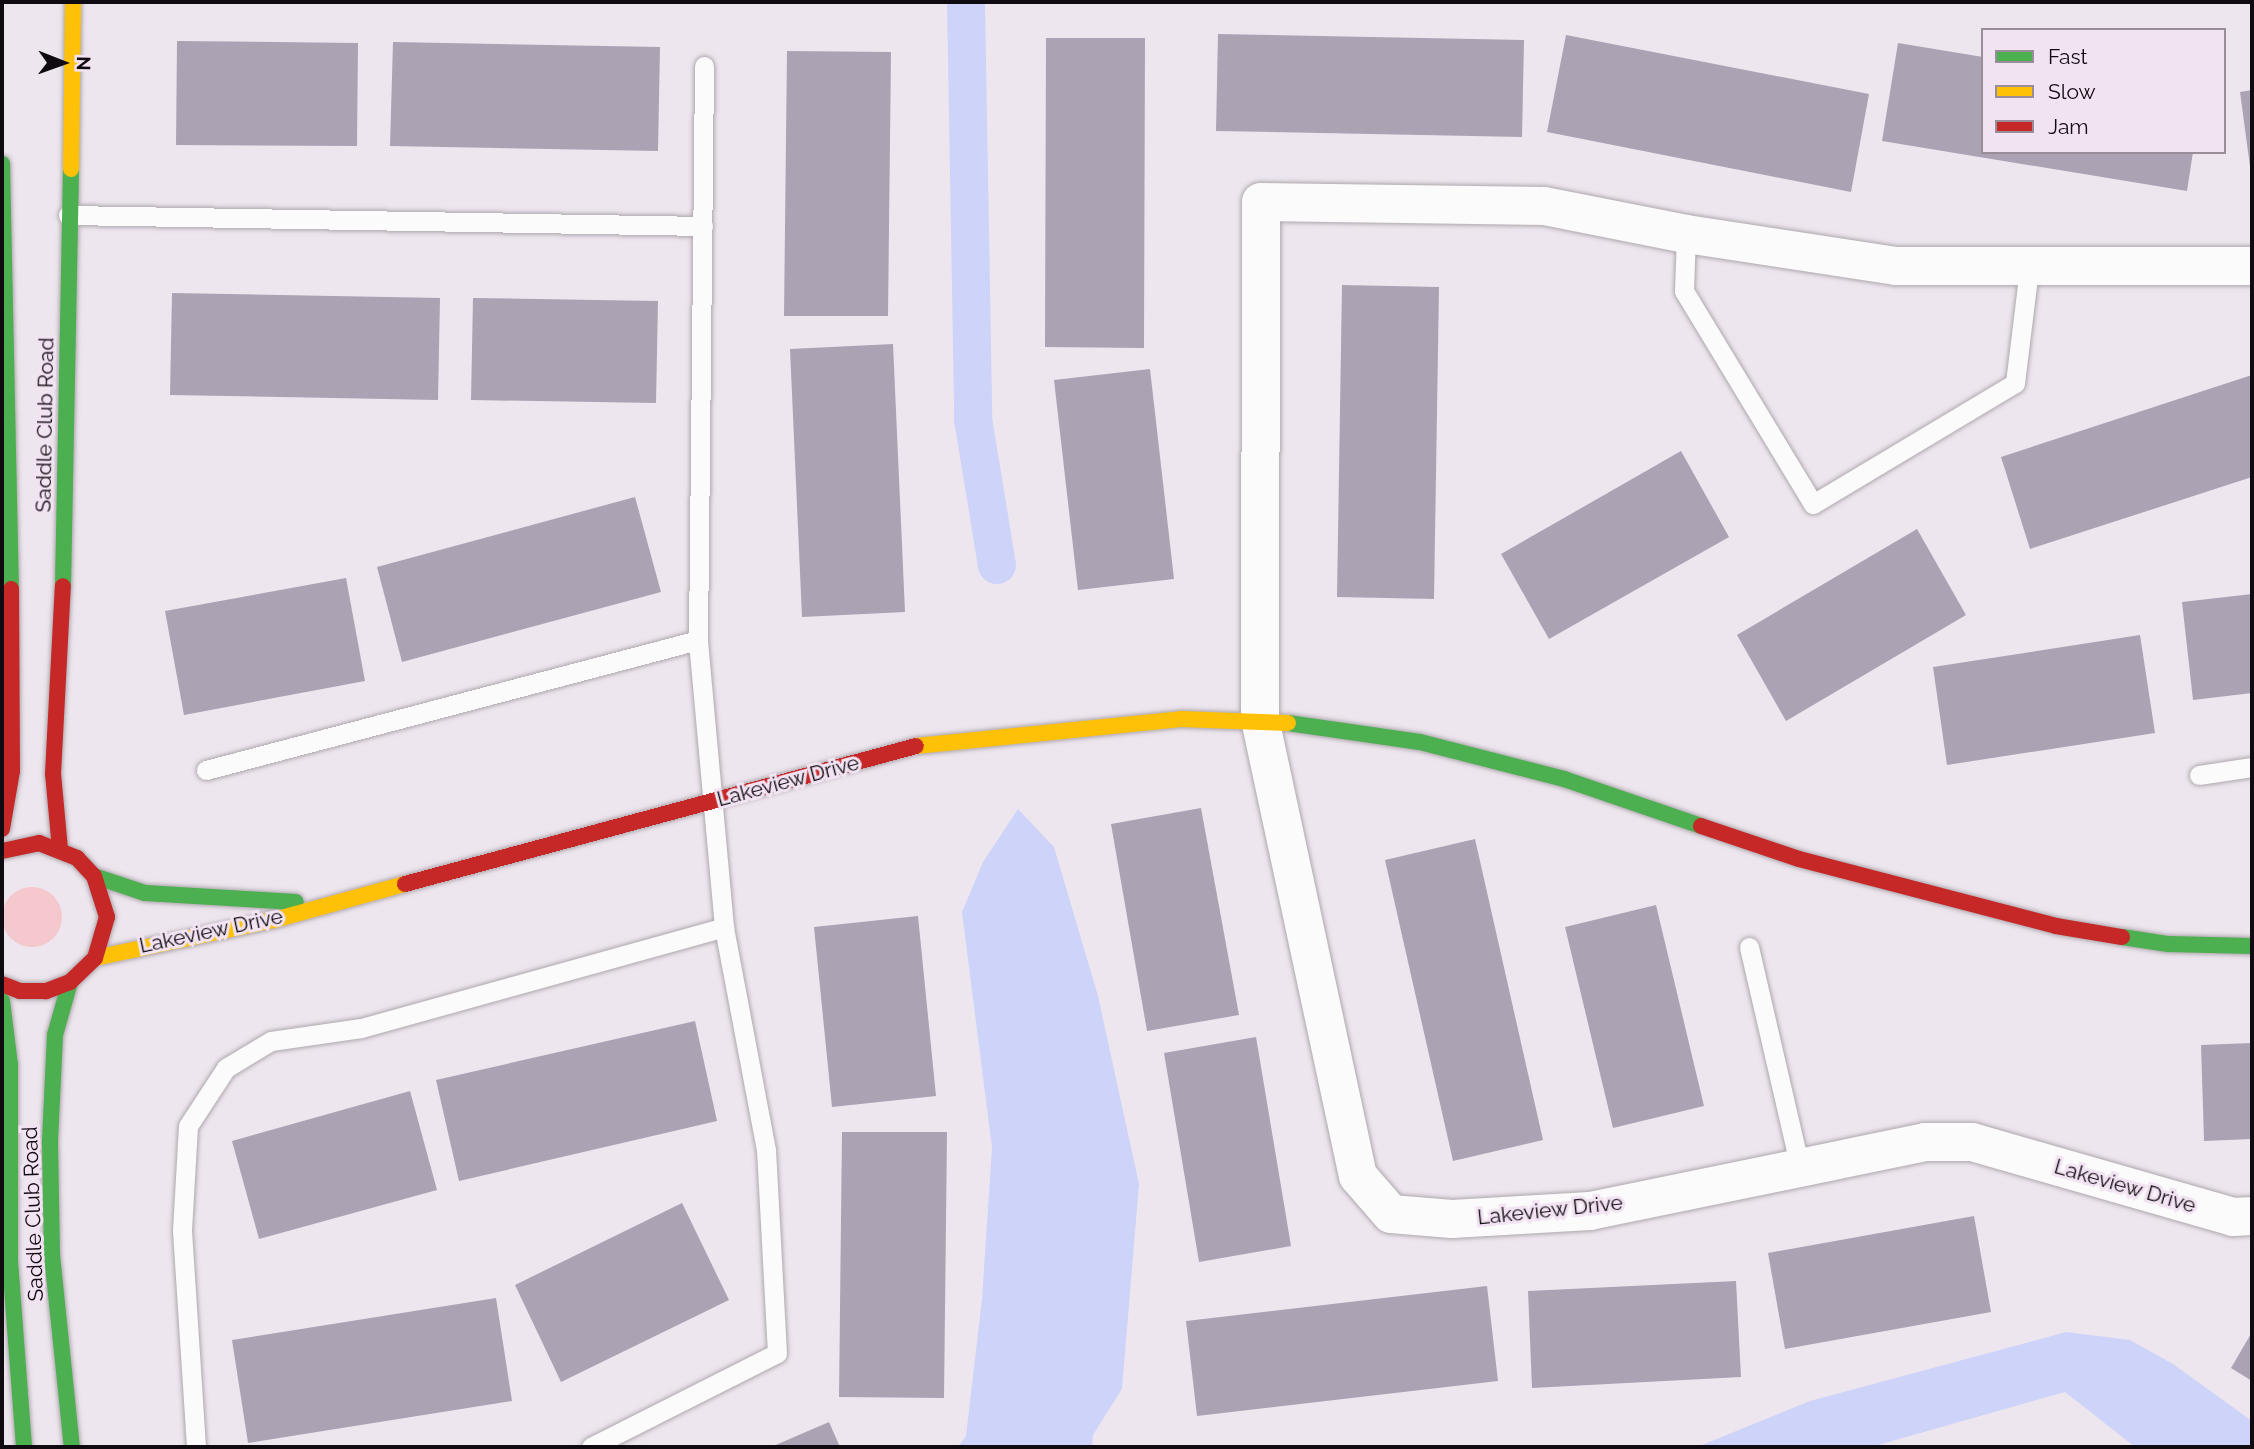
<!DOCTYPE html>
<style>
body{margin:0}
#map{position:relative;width:2254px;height:1449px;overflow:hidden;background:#eee6ee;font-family:Raleway,sans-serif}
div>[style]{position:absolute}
.green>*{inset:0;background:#f4c8cd}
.round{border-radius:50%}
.water>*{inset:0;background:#ced3f9}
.canal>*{height:38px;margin:-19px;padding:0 19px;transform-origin:19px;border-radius:19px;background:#ced3f9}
.building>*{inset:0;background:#aba2b4}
.roads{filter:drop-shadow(0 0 2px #aea8ae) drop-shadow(0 0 2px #aea8ae)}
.lane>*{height:19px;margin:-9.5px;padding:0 9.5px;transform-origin:9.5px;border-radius:9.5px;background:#fcfbfc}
.street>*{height:38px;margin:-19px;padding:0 19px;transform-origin:19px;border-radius:19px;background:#fcfbfc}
.fast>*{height:16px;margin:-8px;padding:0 8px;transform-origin:8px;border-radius:8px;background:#4caf50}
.slow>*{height:16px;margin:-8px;padding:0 8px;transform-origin:8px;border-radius:8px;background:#ffc107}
.jam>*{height:16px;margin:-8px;padding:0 8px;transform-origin:8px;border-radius:8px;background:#c62828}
span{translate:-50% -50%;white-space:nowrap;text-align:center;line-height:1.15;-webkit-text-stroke:6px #f2e3f2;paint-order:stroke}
.street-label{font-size:21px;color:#100b10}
.frame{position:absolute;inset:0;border:4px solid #100b10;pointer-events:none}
.legend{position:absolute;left:1981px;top:28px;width:245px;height:126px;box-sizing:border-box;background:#f2e3f2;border:2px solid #988d98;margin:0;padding:9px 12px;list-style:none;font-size:21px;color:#100b10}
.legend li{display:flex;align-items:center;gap:14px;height:35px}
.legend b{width:35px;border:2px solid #988d98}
.north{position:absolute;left:28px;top:28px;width:70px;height:70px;-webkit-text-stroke:5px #f2e3f2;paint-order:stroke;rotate:91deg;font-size:19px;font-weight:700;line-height:28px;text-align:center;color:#100b10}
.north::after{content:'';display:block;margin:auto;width:24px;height:32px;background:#100b10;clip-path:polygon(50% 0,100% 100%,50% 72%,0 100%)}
</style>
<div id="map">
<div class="green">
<div class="round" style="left:2px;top:887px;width:60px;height:60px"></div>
</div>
<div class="water">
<div style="clip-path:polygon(1018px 809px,1054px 847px,1098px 996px,1139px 1184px,1122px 1389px,1093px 1435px,1092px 1447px,958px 1447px,966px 1436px,982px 1299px,992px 1148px,962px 912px,983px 862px)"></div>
<div style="clip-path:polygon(2066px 1332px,2130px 1340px,2173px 1364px,2252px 1421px,2252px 1447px,2135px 1447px,2065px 1392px,1871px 1447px,1697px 1447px,1810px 1401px)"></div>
</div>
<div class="canal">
<div style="left:966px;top:2px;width:417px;rotate:89deg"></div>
<div style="left:973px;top:419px;width:148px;rotate:80.7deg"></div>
</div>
<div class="building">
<div style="clip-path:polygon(1218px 34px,1524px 40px,1522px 137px,1216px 131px)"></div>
<div style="clip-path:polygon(1566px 35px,1869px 94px,1851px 192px,1547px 132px)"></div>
<div style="clip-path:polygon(1046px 38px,1145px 38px,1144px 348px,1045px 347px)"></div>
<div style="clip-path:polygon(177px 41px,358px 43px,357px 146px,176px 145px)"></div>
<div style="clip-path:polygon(393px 42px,660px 47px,658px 151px,390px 146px)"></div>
<div style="clip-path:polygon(1898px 43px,1983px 57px,1983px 152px,2193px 152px,2187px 191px,1882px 141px)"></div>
<div style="clip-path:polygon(787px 51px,891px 52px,888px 316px,784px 316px)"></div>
<div style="clip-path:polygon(2252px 90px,2252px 174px,2251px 174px,2240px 92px)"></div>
<div style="clip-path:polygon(1342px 285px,1439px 287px,1434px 599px,1337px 597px)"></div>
<div style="clip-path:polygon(172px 293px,440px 298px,438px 400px,170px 395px)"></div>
<div style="clip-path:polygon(473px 298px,658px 301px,656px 403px,471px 400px)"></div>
<div style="clip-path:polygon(893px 344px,905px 612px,802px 617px,790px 349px)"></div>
<div style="clip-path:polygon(1150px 369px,1174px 579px,1078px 590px,1054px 380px)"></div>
<div style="clip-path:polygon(2252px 375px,2252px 477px,2030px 549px,2001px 457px)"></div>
<div style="clip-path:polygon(1681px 451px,1729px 537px,1549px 639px,1501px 554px)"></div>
<div style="clip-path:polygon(635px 497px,661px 592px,402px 662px,377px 567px)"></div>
<div style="clip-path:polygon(1917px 529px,1966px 615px,1786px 721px,1737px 635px)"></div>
<div style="clip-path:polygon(346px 578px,365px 681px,184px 715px,165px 611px)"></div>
<div style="clip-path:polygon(2252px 594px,2252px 693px,2193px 700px,2182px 602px)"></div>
<div style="clip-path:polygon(2140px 635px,2155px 733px,1947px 765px,1933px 667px)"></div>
<div style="clip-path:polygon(1201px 808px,1239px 1015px,1147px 1031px,1111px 824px)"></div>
<div style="clip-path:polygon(1475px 839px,1543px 1140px,1453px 1161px,1385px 860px)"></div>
<div style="clip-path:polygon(1656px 905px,1704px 1106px,1613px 1128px,1565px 927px)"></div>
<div style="clip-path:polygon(918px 916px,936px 1096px,832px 1107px,814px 927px)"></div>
<div style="clip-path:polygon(695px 1021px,717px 1121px,459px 1181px,436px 1080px)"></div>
<div style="clip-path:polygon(1256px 1037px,1291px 1246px,1199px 1262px,1164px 1053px)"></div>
<div style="clip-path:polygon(2252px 1043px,2252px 1139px,2204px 1141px,2201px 1045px)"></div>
<div style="clip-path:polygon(410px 1091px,437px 1190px,259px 1239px,232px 1141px)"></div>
<div style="clip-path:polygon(842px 1132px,947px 1132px,944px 1398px,839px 1397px)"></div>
<div style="clip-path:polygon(682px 1203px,729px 1300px,561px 1382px,515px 1285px)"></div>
<div style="clip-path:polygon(1974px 1216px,1991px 1312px,1785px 1349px,1768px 1253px)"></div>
<div style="clip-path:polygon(1736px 1281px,1741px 1377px,1532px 1388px,1528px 1291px)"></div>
<div style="clip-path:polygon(1487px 1286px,1498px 1381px,1197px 1416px,1186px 1321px)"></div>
<div style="clip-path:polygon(496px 1298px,512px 1401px,248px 1443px,232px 1340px)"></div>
<div style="clip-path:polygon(2252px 1332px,2252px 1381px,2231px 1368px)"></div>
<div style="clip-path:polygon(829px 1422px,840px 1447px,771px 1447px)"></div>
</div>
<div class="roads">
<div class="lane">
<div style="left:68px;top:215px;width:635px;rotate:0.99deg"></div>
<div style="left:1686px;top:234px;width:57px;rotate:92deg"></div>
<div style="left:1684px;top:291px;width:249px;rotate:58.8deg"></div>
<div style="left:1813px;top:504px;width:235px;rotate:-30.9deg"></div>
<div style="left:2015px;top:383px;width:115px;rotate:-83deg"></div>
<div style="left:206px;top:770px;width:509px;rotate:-14.8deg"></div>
<div style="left:2199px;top:775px;width:54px;rotate:-8.6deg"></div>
<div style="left:1749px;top:947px;width:227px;rotate:77deg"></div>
<div style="left:196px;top:1447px;width:217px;rotate:-93.7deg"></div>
<div style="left:182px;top:1230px;width:104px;rotate:-86.7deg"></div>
<div style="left:188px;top:1126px;width:69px;rotate:-56.8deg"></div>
<div style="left:226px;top:1068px;width:52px;rotate:-31deg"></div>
<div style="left:271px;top:1041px;width:91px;rotate:-8.2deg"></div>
<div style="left:361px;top:1028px;width:377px;rotate:-15.5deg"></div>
<div style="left:591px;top:1447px;width:208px;rotate:-26.8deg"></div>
<div style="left:777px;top:1353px;width:203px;rotate:-93.1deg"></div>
<div style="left:766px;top:1150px;width:227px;rotate:-100.7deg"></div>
<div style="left:724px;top:927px;width:288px;rotate:-95.2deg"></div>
<div style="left:698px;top:640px;width:574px;rotate:-89.4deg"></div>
</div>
<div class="street">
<div style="left:2252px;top:266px;width:356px;rotate:180deg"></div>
<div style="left:1896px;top:266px;width:212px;rotate:-171.3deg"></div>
<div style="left:1686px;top:234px;width:145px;rotate:-168.8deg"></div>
<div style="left:1544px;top:206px;width:283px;rotate:-179.2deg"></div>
<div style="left:1261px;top:202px;width:517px;rotate:90.11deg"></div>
<div style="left:1260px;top:719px;width:467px;rotate:77.9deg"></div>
<div style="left:1358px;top:1176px;width:50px;rotate:49deg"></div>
<div style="left:1391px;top:1214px;width:61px;rotate:4.7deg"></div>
<div style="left:1452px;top:1219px;width:138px;rotate:-3.3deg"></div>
<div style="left:1590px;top:1211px;width:342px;rotate:-11.6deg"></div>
<div style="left:1925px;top:1142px;width:47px"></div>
<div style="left:1972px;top:1142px;width:272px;rotate:16deg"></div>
<div style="left:2233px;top:1217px;width:19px;rotate:-3deg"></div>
</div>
<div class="fast">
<div style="left:2px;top:164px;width:425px;rotate:88.8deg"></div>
<div style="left:63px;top:586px;width:417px;rotate:-88.9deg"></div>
<div style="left:1288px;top:723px;width:133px;rotate:8.2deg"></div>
<div style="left:1420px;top:742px;width:149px;rotate:14.4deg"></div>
<div style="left:1564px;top:779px;width:145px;rotate:18.9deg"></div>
<div style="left:94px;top:876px;width:54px;rotate:18.4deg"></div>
<div style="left:145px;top:893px;width:151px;rotate:3.4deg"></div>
<div style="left:2122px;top:937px;width:47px;rotate:8.7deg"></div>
<div style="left:2168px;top:944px;width:84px;rotate:1.4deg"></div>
<div style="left:70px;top:982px;width:55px;rotate:105.8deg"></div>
<div style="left:55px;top:1035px;width:107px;rotate:92.7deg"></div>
<div style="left:50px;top:1142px;width:113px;rotate:89deg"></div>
<div style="left:52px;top:1255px;width:193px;rotate:84.1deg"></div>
<div style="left:2px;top:1001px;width:64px;rotate:82.9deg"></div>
<div style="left:10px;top:1065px;width:196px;rotate:90deg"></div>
<div style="left:10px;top:1261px;width:187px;rotate:85.7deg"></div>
</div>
<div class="slow">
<div style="left:71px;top:169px;width:167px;rotate:-89.3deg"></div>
<div style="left:916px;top:746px;width:266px;rotate:-5.8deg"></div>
<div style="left:1181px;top:719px;width:107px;rotate:2.1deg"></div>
<div style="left:95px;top:958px;width:183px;rotate:-12deg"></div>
<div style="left:274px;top:920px;width:136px;rotate:-15.4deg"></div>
</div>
<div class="jam">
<div style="left:1701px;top:826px;width:103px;rotate:18.6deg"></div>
<div style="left:1799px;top:859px;width:266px;rotate:14.6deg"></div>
<div style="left:2056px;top:926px;width:67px;rotate:9.5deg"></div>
<div style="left:2px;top:829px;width:59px;rotate:-80.2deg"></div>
<div style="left:12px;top:771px;width:182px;rotate:-90.3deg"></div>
<div style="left:60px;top:849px;width:75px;rotate:-95.3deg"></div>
<div style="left:53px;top:774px;width:188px;rotate:-87deg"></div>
<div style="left:2px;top:851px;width:38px;rotate:-12deg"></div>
<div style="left:39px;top:843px;width:41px;rotate:21.5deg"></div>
<div style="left:77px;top:858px;width:25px;rotate:47deg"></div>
<div style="left:94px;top:876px;width:43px;rotate:72.4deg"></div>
<div style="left:107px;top:917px;width:43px;rotate:106.3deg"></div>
<div style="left:95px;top:958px;width:35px;rotate:136deg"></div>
<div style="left:70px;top:982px;width:26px;rotate:159deg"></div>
<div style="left:46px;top:991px;width:26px;rotate:180deg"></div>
<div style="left:20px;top:991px;width:19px;rotate:-159deg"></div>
<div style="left:405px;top:884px;width:529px;rotate:-15.11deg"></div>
</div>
</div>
<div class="street-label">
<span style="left:45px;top:425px;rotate:-89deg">Saddle Club Road</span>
<span style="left:788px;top:781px;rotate:-15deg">Lakeview Drive</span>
<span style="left:211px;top:931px;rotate:-12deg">Lakeview Drive</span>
<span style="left:2125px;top:1186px;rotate:16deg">Lakeview Drive</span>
<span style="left:1550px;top:1210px;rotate:-6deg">Lakeview Drive</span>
<span style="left:33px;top:1214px;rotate:-92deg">Saddle Club Road</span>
</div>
<div class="frame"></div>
<ul class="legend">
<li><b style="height:9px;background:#4caf50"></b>Fast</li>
<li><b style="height:9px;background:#ffc107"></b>Slow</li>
<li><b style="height:9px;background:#c62828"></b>Jam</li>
</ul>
<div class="north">N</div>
</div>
